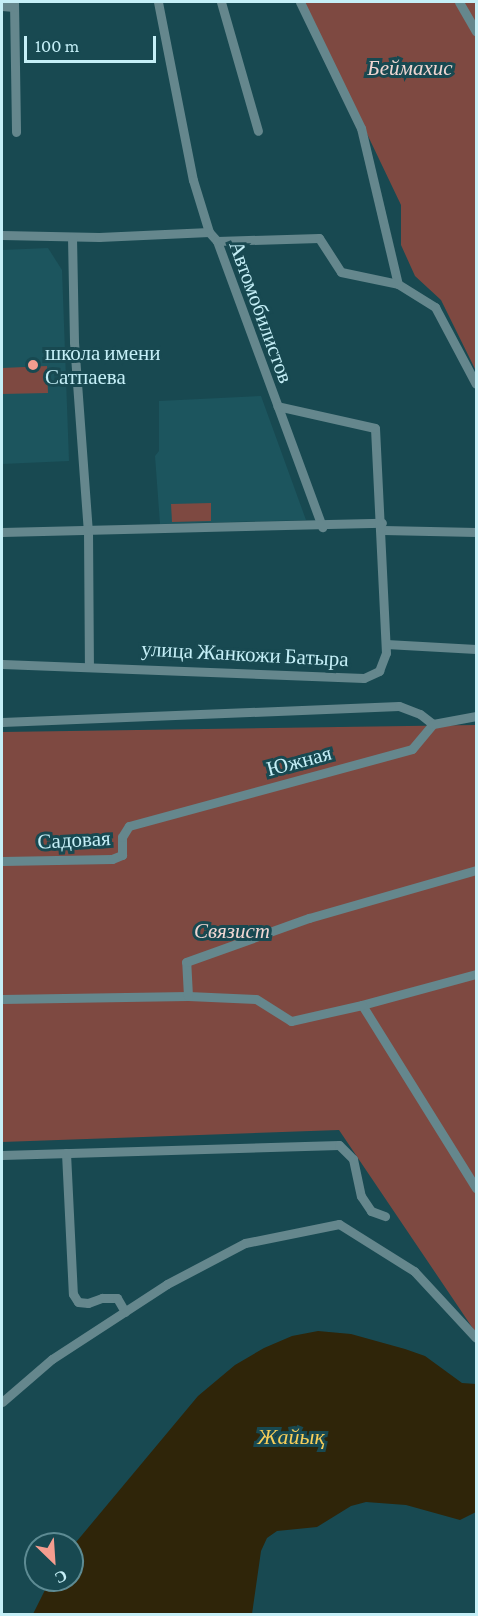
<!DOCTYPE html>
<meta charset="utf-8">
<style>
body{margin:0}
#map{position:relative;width:478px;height:1616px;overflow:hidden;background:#184951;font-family:"Crimson Pro",serif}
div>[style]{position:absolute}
.built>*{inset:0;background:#1c555e}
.green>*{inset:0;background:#7e4941}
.water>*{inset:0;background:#2f2509}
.street>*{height:9px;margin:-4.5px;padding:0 4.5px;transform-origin:4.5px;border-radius:4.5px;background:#65878d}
.dots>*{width:16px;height:16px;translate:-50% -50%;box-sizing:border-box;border:3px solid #184951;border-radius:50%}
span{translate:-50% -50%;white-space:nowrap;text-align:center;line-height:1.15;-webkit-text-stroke:6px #184951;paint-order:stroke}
.park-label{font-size:21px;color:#efd6d2;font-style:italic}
.street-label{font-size:21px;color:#c5eff7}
.poi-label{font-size:21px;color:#c5eff7}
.left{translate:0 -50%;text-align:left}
.water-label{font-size:22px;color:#f7ce5a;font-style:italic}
.frame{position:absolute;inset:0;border:3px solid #c5eff7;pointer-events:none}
.north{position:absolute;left:24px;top:1532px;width:60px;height:60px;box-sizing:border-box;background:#184951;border:2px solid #5d8b93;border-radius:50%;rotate:155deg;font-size:16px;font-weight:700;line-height:24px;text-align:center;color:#c5eff7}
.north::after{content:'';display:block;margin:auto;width:21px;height:27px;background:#f59d8f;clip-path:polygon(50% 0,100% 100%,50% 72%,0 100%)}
.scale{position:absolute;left:24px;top:36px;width:132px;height:27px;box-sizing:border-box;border:3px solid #c5eff7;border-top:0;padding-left:8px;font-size:18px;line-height:21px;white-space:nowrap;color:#c5eff7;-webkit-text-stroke:4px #184951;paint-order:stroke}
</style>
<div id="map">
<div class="built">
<div style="clip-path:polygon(48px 248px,62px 270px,69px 461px,2px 464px,2px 250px)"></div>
<div style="clip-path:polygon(261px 396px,306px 520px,160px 524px,155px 456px,159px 451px,159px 401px)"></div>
</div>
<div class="green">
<div style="clip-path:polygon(304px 2px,476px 2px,476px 371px,441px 300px,415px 276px,401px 245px,401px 205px)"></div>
<div style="clip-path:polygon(47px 366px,48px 393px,2px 394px,2px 368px)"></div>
<div style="clip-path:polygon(211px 503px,211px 521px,172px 522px,171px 504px)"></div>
<div style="clip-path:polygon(476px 725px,476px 1333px,339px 1130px,2px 1142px,2px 732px)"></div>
</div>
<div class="water">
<div style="clip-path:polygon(318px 1331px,351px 1334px,405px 1349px,425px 1356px,462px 1383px,476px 1384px,476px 1512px,460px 1520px,406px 1505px,366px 1502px,351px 1506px,317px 1527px,277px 1531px,267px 1538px,261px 1551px,252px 1614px,33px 1614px,50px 1580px,72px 1580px,72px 1547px,198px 1396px,235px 1365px,264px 1348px,292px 1336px)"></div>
</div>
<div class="street">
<div style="left:14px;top:2px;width:130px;rotate:89.1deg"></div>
<div style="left:158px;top:2px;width:181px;rotate:78.9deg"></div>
<div style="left:193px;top:180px;width:54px;rotate:72.9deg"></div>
<div style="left:209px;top:232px;width:12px;rotate:48deg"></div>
<div style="left:217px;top:241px;width:305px;rotate:69.8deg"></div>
<div style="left:221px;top:2px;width:134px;rotate:74deg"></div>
<div style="left:300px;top:2px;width:140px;rotate:64.2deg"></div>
<div style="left:361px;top:128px;width:160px;rotate:76.7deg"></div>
<div style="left:398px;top:284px;width:44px;rotate:31.9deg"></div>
<div style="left:435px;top:307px;width:87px;rotate:62deg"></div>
<div style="left:459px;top:2px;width:34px;rotate:60deg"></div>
<div style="left:2px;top:6px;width:12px;rotate:5deg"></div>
<div style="left:2px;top:235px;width:97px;rotate:1.2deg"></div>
<div style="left:99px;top:237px;width:110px;rotate:-2.6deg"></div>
<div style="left:72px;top:237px;width:105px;rotate:88.9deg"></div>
<div style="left:74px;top:342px;width:190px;rotate:85.8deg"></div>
<div style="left:88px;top:531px;width:134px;rotate:89.6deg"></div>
<div style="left:217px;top:241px;width:102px;rotate:-1.7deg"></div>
<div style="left:319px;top:238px;width:40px;rotate:57.1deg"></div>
<div style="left:341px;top:272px;width:58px;rotate:11.9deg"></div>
<div style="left:383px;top:530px;width:93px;rotate:1.2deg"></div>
<div style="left:2px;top:532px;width:380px;rotate:-1.4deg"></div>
<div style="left:386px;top:644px;width:90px;rotate:3.2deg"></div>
<div style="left:2px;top:664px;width:362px;rotate:2.2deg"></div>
<div style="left:364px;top:678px;width:17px;rotate:-25deg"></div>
<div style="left:379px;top:671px;width:19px;rotate:-69deg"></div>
<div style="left:386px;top:653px;width:225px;rotate:-92.8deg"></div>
<div style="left:375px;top:428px;width:100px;rotate:-167.3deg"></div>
<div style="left:2px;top:722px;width:397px;rotate:-2.3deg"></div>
<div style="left:399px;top:706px;width:22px;rotate:21deg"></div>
<div style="left:420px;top:714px;width:16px;rotate:38deg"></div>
<div style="left:2px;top:861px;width:110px;rotate:-1deg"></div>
<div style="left:112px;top:859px;width:11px;rotate:-22deg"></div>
<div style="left:122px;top:855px;width:18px;rotate:-90deg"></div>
<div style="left:122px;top:837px;width:13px;rotate:-58deg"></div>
<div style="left:129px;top:826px;width:293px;rotate:-15.2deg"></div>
<div style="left:412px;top:749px;width:33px;rotate:-50deg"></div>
<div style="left:433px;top:724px;width:44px;rotate:-10.5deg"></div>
<div style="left:476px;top:974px;width:118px;rotate:164.8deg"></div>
<div style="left:362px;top:1005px;width:216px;rotate:58.1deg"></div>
<div style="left:2px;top:999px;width:186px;rotate:-0.9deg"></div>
<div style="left:362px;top:1005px;width:73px;rotate:167.3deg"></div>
<div style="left:291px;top:1021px;width:41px;rotate:-147.8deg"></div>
<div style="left:256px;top:999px;width:68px;rotate:-177.5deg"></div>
<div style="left:188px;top:996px;width:34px;rotate:-93deg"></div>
<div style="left:186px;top:962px;width:131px;rotate:-19.7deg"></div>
<div style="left:309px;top:918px;width:174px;rotate:-16deg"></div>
<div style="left:66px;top:1153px;width:141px;rotate:87.2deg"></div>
<div style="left:73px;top:1294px;width:9px;rotate:58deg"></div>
<div style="left:78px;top:1302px;width:10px;rotate:6deg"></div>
<div style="left:88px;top:1303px;width:15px;rotate:-20deg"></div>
<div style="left:102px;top:1298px;width:15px"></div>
<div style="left:117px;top:1298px;width:16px;rotate:60deg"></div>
<div style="left:2px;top:1155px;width:337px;rotate:-1.7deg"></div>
<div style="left:339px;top:1145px;width:20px;rotate:45deg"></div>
<div style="left:353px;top:1159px;width:38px;rotate:78deg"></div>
<div style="left:361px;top:1196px;width:18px;rotate:56deg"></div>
<div style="left:371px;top:1211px;width:15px;rotate:20deg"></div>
<div style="left:2px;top:1402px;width:66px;rotate:-40.7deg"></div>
<div style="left:52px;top:1359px;width:137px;rotate:-33.1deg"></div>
<div style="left:167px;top:1284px;width:88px;rotate:-27.7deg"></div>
<div style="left:245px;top:1243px;width:96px;rotate:-11.4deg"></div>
<div style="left:339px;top:1224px;width:89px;rotate:32.1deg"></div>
<div style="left:414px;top:1271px;width:91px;rotate:47.2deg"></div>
</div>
<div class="dots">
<div style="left:33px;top:365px;background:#f59d8f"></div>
</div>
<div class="park-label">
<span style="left:410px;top:68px">Беймахис</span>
<span style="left:232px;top:931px">Связист</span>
</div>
<div class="street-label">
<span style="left:261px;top:312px;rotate:70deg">Автомобилистов</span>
<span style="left:245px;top:654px;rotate:3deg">улица Жанкожи Батыра</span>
<span style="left:299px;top:761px;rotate:-15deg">Южная</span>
<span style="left:74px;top:840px;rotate:-3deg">Садовая</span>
</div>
<div class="poi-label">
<span class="left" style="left:45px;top:365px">школа имени<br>Сатпаева</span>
</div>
<div class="water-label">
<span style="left:291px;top:1437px">Жайық</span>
</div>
<div class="frame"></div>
<div class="north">С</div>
<div class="scale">100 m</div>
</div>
